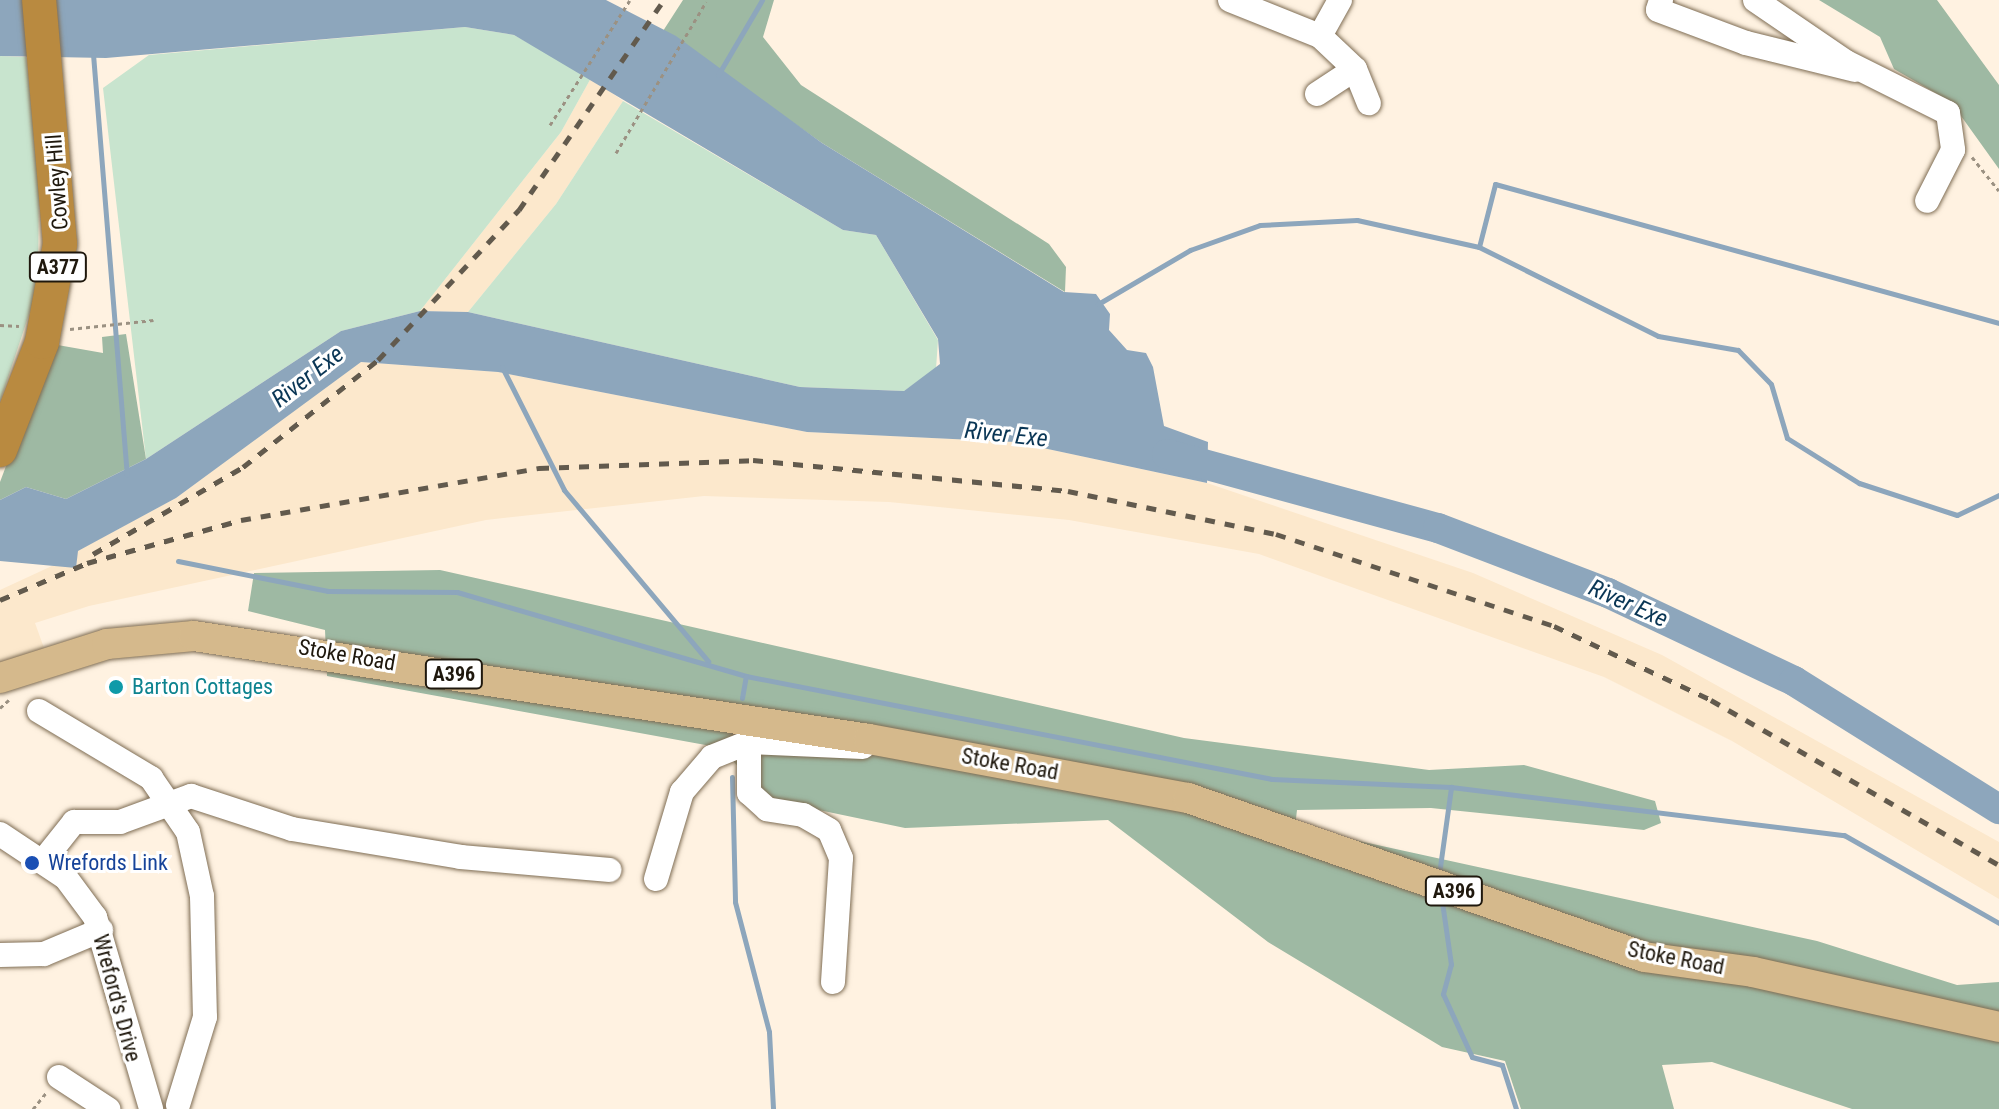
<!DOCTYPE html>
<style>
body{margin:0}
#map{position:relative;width:1999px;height:1109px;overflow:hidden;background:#fff2e1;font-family:"Roboto Condensed",sans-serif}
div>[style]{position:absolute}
.built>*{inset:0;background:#fce8cc}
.green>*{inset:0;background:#c8e4ce}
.forest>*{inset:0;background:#9eb9a3}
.water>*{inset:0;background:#8da6bc}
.stream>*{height:5px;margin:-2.5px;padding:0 2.5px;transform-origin:2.5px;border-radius:2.5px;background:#8da6bc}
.river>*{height:30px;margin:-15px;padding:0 15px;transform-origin:15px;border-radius:15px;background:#8da6bc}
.path>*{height:3px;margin-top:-1.5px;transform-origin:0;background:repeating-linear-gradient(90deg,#9b9182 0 4px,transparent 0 8px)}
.roads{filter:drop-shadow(0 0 2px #7f6d54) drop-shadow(0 0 2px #7f6d54)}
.minor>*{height:24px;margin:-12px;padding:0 12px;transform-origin:12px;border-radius:12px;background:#fff}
.major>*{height:30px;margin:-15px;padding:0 15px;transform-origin:15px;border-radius:15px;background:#d5b98c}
.highway>*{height:34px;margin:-17px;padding:0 17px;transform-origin:17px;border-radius:17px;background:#b98a40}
.rail>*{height:5px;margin-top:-2.5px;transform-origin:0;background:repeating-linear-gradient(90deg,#625a4d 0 10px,transparent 0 20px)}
.dots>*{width:22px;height:22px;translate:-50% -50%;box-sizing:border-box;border:4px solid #fff;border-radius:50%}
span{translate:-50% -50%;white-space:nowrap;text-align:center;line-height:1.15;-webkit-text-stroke:6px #fff;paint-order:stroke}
.shield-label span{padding:2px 6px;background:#fff;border:2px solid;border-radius:6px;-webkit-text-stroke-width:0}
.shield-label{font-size:20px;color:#1f180d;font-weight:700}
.street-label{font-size:22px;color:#1f180d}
.culture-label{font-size:22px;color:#0d838f}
.left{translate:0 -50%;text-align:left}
.transit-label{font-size:22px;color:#164399}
.water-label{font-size:24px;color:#0a3655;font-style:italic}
</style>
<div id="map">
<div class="built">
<div style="clip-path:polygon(591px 78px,623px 101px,556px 204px,468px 312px,420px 311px,561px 132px)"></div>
<div style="clip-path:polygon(360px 362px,498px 372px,807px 432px,1015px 442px,1207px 483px,1473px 573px,1662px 655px,1999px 842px,1999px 899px,1732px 741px,1604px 677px,1259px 554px,1069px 520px,889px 502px,704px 496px,486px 520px,89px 606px,35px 623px,44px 648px,0 664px,0 590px,54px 565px,76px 568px,77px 551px,176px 498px)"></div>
</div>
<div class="green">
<div style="clip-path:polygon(465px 27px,514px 35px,591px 78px,561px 132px,420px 311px,341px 331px,146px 459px,103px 88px,149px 55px)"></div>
<div style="clip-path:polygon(0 56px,26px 57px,39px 179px,38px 287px,0 402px)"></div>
<div style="clip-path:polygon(623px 101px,843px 230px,876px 235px,938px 340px,936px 369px,904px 391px,800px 387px,468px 312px,556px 204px)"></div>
</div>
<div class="forest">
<div style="clip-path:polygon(683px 0,774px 0,763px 37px,801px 85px,1049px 244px,1066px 267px,1065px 292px,822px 143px,663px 31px)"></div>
<div style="clip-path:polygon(1819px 0,1937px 0,1999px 85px,1999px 169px,1951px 102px,1894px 69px,1880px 37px)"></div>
<div style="clip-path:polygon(126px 334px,146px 459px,66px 499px,26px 487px,0 500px,0 482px,52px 344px,103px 353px,102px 337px)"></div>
<div style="clip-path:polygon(440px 570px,1184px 738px,1429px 770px,1524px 765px,1655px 801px,1661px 823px,1644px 830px,1431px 808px,1297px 810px,1295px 827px,1817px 941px,1957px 985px,1999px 982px,1999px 1109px,1852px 1109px,1712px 1062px,1662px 1065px,1674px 1109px,1521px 1109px,1505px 1061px,1442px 1047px,1268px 942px,1108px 820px,905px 828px,766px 799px,722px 748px,327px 676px,325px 630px,248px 611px,254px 573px)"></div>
</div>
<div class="water">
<div style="clip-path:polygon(0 0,606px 0,676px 36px,822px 143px,1064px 292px,1096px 294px,1110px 314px,1109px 330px,1127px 350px,1146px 353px,1153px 367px,1164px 426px,1208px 442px,1207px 483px,1015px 442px,807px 432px,498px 372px,361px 362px,176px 498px,78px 551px,76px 568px,0 561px,0 500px,26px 487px,66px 499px,146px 459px,341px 331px,420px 311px,468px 312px,800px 387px,904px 391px,940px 364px,938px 339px,876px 235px,843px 230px,514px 35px,465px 27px,106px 58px,0 56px)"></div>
</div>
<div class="stream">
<div style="left:93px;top:54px;width:422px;rotate:85.4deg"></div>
<div style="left:718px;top:75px;width:87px;rotate:-59.6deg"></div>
<div style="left:1479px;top:247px;width:65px;rotate:-75.7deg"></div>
<div style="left:1495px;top:184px;width:523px;rotate:15.42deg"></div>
<div style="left:1098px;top:304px;width:107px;rotate:-30.4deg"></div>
<div style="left:1190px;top:250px;width:74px;rotate:-19.7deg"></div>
<div style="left:1260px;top:225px;width:97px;rotate:-3deg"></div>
<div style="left:1357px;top:220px;width:125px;rotate:12.5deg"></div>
<div style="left:1479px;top:247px;width:200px;rotate:26.4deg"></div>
<div style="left:1658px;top:336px;width:81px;rotate:9.9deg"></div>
<div style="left:1738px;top:350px;width:47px;rotate:45.9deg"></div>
<div style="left:1771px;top:384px;width:56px;rotate:73.5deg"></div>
<div style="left:1787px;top:438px;width:85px;rotate:32deg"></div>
<div style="left:1859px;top:483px;width:103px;rotate:18.1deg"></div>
<div style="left:1957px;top:515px;width:47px;rotate:-25.5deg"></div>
<div style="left:502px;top:367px;width:138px;rotate:63.2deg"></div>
<div style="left:564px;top:490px;width:224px;rotate:49.9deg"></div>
<div style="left:178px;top:561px;width:153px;rotate:11.3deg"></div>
<div style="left:328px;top:591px;width:129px;rotate:0.4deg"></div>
<div style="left:457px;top:592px;width:301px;rotate:16.2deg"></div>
<div style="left:746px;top:676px;width:536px;rotate:11.08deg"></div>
<div style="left:1272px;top:779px;width:179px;rotate:2.6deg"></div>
<div style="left:1451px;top:787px;width:396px;rotate:7deg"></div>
<div style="left:1844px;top:835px;width:178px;rotate:29.6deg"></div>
<div style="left:742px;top:698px;width:22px;rotate:-80deg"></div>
<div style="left:732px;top:777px;width:125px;rotate:88.6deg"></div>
<div style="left:735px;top:902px;width:134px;rotate:75.3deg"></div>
<div style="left:769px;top:1032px;width:77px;rotate:87deg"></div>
<div style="left:1439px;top:874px;width:88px;rotate:-82.1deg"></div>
<div style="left:1441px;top:895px;width:70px;rotate:81.8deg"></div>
<div style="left:1451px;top:964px;width:31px;rotate:105deg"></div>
<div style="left:1443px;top:994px;width:69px;rotate:65.3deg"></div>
<div style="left:1472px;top:1057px;width:31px;rotate:15deg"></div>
<div style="left:1502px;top:1065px;width:46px;rotate:72.3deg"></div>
</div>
<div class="river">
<div style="left:1167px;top:454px;width:281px;rotate:15.3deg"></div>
<div style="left:1438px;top:528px;width:182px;rotate:20.9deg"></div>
<div style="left:1608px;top:593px;width:206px;rotate:25.3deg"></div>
<div style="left:1794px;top:681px;width:242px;rotate:32deg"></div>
</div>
<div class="path">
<div style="left:550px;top:125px;width:148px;rotate:-57.4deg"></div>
<div style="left:616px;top:153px;width:176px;rotate:-59.2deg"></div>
<div style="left:1972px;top:157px;width:43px;rotate:51.5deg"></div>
<div style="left:0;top:325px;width:19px;rotate:3deg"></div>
<div style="left:70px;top:329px;width:84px;rotate:-6.1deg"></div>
<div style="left:0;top:708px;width:12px;rotate:-42deg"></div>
<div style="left:33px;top:1109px;width:22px;rotate:-51deg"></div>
</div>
<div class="roads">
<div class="minor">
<div style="left:1230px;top:0;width:97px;rotate:21.8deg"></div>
<div style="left:1320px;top:36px;width:48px;rotate:43.3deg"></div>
<div style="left:1355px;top:69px;width:37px;rotate:68deg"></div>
<div style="left:1661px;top:0;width:10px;rotate:107deg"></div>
<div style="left:1658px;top:10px;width:94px;rotate:20.6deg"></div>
<div style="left:1746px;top:43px;width:112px;rotate:13.9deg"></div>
<div style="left:1755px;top:0;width:110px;rotate:34.3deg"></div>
<div style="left:1846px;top:62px;width:114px;rotate:26.6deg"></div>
<div style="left:1948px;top:113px;width:37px;rotate:82deg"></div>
<div style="left:1953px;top:150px;width:57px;rotate:117deg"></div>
<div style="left:1320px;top:36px;width:41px;rotate:-60.9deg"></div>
<div style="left:1317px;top:94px;width:45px;rotate:-33.3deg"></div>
<div style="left:39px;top:711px;width:131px;rotate:30.9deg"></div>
<div style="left:151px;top:778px;width:65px;rotate:55.6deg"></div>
<div style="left:188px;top:832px;width:66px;rotate:77.7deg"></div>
<div style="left:202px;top:896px;width:121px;rotate:88.6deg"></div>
<div style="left:205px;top:1017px;width:92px;rotate:107.1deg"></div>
<div style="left:0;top:834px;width:79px;rotate:33.7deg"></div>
<div style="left:66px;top:878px;width:49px;rotate:53.4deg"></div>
<div style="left:95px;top:917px;width:200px;rotate:73.7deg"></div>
<div style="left:43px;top:861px;width:50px;rotate:-51.5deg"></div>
<div style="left:74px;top:822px;width:46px"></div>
<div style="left:120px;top:822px;width:76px;rotate:-20.1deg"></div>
<div style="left:191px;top:796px;width:106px;rotate:18.1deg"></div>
<div style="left:292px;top:829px;width:171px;rotate:9.4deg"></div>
<div style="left:461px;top:857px;width:149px;rotate:5deg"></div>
<div style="left:656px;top:879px;width:91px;rotate:-73.4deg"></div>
<div style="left:682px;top:792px;width:46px;rotate:-49.4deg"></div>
<div style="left:712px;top:757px;width:40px;rotate:-22deg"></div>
<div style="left:0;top:955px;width:44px;rotate:-1.3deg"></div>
<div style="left:44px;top:954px;width:62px;rotate:-22.8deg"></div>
<div style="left:833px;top:982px;width:124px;rotate:-86.3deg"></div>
<div style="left:841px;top:858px;width:30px;rotate:-113deg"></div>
<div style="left:829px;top:830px;width:30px;rotate:-150deg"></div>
<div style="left:803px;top:815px;width:36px;rotate:-171deg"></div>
<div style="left:767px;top:809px;width:24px;rotate:-138deg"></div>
<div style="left:749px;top:793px;width:51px;rotate:-90deg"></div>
<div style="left:749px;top:742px;width:114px;rotate:2.5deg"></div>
<div style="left:59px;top:1077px;width:59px;rotate:33.1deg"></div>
</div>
<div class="major">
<div style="left:0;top:678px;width:112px;rotate:-17.6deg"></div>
<div style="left:107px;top:644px;width:87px;rotate:-5.3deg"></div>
<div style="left:194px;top:636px;width:683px;rotate:8.68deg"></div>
<div style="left:869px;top:739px;width:324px;rotate:10.5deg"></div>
<div style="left:1188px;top:798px;width:483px;rotate:19.2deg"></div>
<div style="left:1644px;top:957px;width:110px;rotate:7.8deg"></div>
<div style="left:1753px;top:972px;width:252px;rotate:12.6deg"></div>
</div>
<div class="highway">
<div style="left:0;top:450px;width:116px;rotate:-68.7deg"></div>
<div style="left:42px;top:342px;width:100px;rotate:-79.6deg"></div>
<div style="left:60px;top:244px;width:245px;rotate:-94.9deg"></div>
</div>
</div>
<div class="rail">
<div style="left:93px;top:554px;width:173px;rotate:-30.1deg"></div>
<div style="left:243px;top:467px;width:172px;rotate:-38.4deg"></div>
<div style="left:378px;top:360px;width:206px;rotate:-46.8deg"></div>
<div style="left:519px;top:210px;width:255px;rotate:-55.4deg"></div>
<div style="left:0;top:600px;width:95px;rotate:-23deg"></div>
<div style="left:87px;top:563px;width:160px;rotate:-15.6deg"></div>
<div style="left:241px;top:520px;width:303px;rotate:-9.9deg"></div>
<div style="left:539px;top:468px;width:214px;rotate:-2.1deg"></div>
<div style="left:753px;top:460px;width:317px;rotate:5.6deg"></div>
<div style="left:1068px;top:491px;width:212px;rotate:11.7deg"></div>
<div style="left:1276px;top:534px;width:293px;rotate:18.3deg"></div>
<div style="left:1554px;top:626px;width:174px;rotate:25.2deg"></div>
<div style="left:1711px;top:700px;width:332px;rotate:29.8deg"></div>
</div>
<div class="dots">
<div style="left:116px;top:687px;background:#0f9aa8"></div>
<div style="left:32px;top:863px;background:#1a4fb4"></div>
</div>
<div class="shield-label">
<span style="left:58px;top:267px">A377</span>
<span style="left:454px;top:674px">A396</span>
<span style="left:1454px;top:891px">A396</span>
</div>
<div class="street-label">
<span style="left:57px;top:182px;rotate:-94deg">Cowley Hill</span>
<span style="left:347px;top:655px;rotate:10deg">Stoke Road</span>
<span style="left:1010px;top:764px;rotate:10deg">Stoke Road</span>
<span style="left:1676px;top:958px;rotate:11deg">Stoke Road</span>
<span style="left:117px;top:998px;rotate:75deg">Wreford's Drive</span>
</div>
<div class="culture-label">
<span class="left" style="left:132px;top:687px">Barton Cottages</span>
</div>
<div class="transit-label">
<span class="left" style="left:48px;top:863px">Wrefords Link</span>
</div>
<div class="water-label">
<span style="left:308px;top:377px;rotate:-38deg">River Exe</span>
<span style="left:1006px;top:435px;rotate:6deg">River Exe</span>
<span style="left:1628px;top:604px;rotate:24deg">River Exe</span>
</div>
</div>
